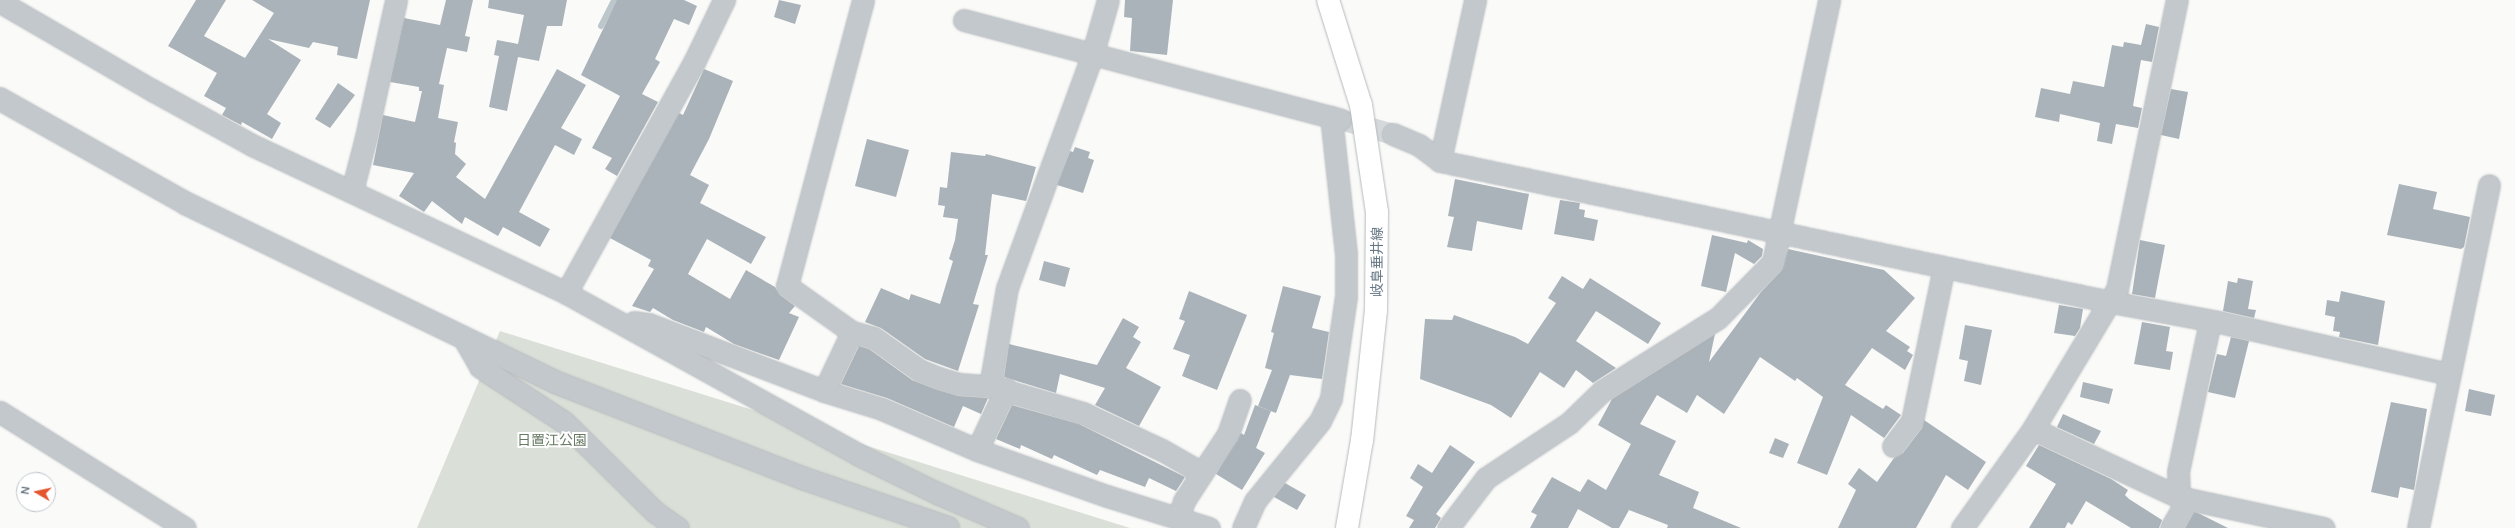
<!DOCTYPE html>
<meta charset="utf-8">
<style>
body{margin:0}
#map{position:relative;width:2515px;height:528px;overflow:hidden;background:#fafaf8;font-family:Manrope,"Noto Sans JP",sans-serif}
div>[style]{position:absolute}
.green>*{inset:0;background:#dadfd7}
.stream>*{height:6px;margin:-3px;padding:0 3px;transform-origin:3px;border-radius:3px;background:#bbc7cb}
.building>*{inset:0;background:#aab3b9}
.minor-tunnel>*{height:21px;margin-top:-10.5px;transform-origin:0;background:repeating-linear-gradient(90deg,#d5d9db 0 21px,transparent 0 31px)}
.roads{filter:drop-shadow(0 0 1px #b5babe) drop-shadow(0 0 1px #b5babe)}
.minor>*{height:21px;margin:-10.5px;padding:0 10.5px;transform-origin:10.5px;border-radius:10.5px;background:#c3c8cc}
.tertiary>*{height:22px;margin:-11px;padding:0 11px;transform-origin:11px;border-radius:11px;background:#c3c8cc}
.primary>*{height:22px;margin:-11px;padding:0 11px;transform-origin:11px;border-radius:11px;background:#fff}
span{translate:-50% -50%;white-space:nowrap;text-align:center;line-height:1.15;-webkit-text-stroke:4px #fff;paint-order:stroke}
.street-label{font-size:14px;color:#657683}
.park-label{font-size:14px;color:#687a64}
.north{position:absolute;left:16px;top:472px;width:40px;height:40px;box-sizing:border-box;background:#fff;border:1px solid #c1c8cd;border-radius:50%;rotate:279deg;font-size:11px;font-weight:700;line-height:16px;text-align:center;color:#657683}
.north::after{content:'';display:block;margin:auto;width:14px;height:18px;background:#e4572e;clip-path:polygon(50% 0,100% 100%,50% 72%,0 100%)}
</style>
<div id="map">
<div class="green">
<div style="clip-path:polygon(500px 331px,1130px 528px,417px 528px)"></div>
</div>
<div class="stream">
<div style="left:601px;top:26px;width:29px;rotate:-63deg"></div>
</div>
<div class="building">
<div style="clip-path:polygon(196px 0,226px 0,204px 36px,245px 58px,274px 13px,252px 0,370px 0,357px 59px,337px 55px,338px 47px,313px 42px,309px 48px,268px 39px,301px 60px,267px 114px,281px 123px,272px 139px,242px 122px,241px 125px,222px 115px,226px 108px,204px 96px,217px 73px,168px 46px)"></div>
<div style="clip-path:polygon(446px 0,473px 0,465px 36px,470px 37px,467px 52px,447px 48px,439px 84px,444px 85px,438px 118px,458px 122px,454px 142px,456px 143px,455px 154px,466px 164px,456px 177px,485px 199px,557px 69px,586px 85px,561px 128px,582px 139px,574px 155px,555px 145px,519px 212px,550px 229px,540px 247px,503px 227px,498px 236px,465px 217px,462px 224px,432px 201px,424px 212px,399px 196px,414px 173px,373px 165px,383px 115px,415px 122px,422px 91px,419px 91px,419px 87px,390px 82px,404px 18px,440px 25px)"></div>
<div style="clip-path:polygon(489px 0,567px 0,562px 26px,547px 26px,539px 61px,518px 57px,507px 111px,489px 107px,499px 56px,494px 55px,497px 40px,518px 44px,524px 15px,488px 8px)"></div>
<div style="clip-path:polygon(617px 0,684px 0,697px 6px,689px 25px,674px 19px,655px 59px,660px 62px,642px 94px,658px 102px,617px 176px,605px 169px,612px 158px,592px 148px,620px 96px,581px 75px)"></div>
<div style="clip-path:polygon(779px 0,801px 5px,795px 24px,774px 17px)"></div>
<div style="clip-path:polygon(1125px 0,1173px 0,1167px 55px,1130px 51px,1132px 18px,1124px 17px)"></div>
<div style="clip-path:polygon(2146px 24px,2159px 27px,2152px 62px,2141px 60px,2133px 106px,2142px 108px,2138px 128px,2116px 124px,2112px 144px,2097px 141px,2100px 123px,2060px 114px,2059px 122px,2035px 117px,2041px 88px,2070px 94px,2073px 81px,2104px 87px,2112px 45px,2123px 47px,2124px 42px,2141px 45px)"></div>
<div style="clip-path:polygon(704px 69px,733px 81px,709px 139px,690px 175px,709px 185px,700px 203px,766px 237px,751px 264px,707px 239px,688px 274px,730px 299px,746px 270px,775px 287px,780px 295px,795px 306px,789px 313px,799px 317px,779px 360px,734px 344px,706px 327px,704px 332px,673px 320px,653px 308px,650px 312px,632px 306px,654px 269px,648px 266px,651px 260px,610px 238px,679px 113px,683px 115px)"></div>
<div style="clip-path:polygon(338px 83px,355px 95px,330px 128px,315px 119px)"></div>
<div style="clip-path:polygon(2171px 89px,2188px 92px,2179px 139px,2161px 135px)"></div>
<div style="clip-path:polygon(867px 139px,909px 150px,896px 197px,855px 186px)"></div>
<div style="clip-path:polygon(1075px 147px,1090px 152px,1088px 158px,1094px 160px,1083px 193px,1057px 185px,1070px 151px,1073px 152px)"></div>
<div style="clip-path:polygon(951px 152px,985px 156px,986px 154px,1036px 167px,1026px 201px,992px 194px,985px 255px,988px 255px,973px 304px,979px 305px,958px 371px,925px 359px,881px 328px,865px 322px,881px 288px,909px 300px,911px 294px,940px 304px,953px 261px,949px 259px,955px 240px,958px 219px,943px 217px,945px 206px,938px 205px,940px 187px,947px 188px)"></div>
<div style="clip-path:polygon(1455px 179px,1529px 194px,1522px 230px,1477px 221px,1472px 251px,1447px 247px,1454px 217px,1448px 216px)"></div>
<div style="clip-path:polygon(2399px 184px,2437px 192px,2433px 209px,2470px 217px,2464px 247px,2461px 249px,2387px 235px)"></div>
<div style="clip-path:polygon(1560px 200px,1580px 203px,1579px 209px,1585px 210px,1584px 217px,1598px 220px,1594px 241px,1554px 234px)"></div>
<div style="clip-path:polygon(1712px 235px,1747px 243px,1748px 240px,1763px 249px,1762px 256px,1754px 264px,1735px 253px,1726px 292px,1701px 286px)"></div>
<div style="clip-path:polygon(2140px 240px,2165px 245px,2155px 298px,2132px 294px)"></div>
<div style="clip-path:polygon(1788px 249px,1884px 270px,1915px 298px,1886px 331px,1910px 347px,1907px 351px,1913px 355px,1905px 370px,1872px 348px,1845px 385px,1883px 409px,1886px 405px,1901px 415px,1884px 438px,1851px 415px,1827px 475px,1797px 463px,1823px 397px,1797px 378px,1795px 381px,1760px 357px,1724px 414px,1697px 395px,1687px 413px,1657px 395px,1640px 424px,1676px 441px,1659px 475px,1699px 492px,1693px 508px,1741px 528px,1667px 528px,1668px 525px,1629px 510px,1619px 528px,1612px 528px,1578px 509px,1568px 528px,1530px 528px,1537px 515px,1531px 512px,1552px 477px,1580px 492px,1588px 479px,1606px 490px,1631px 444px,1598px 425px,1612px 399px,1715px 334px,1709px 362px,1761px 292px,1782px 270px)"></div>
<div style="clip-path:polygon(1044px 261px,1070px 268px,1065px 287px,1039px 280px)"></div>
<div style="clip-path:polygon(1562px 276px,1583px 289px,1590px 278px,1661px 323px,1648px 344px,1596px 311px,1576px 341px,1616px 368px,1593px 383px,1576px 370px,1564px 388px,1540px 372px,1511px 418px,1491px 405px,1420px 379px,1425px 319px,1452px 320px,1454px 315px,1515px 337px,1528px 344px,1556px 303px,1548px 298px)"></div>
<div style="clip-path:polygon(2238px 278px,2253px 281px,2248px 309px,2256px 310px,2254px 318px,2223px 311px,2228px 281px,2237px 283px)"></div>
<div style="clip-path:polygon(1283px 286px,1321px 296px,1312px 328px,1329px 332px,1322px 379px,1290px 375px,1276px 413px,1258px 406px,1272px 370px,1265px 368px,1274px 333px,1271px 332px)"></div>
<div style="clip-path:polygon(1189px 291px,1247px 315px,1217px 390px,1182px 376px,1190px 355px,1173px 349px,1185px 321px,1179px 319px)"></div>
<div style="clip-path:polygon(2341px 291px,2385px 301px,2378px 345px,2339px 337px,2340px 332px,2333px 331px,2335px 317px,2325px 315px,2327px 300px,2339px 302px)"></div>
<div style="clip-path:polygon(2059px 305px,2083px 309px,2080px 328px,2075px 336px,2054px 333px)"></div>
<div style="clip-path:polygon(1123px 318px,1139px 327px,1133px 337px,1141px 342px,1126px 368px,1161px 387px,1139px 426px,1095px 405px,1105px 388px,1060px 374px,1056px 393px,1004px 377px,1009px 344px,1097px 365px)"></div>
<div style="clip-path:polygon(2142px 322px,2170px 327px,2166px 351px,2173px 352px,2170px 370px,2134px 364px)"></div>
<div style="clip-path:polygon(1965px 325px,1992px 330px,1981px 385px,1964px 381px,1968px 361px,1959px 359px)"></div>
<div style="clip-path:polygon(2231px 337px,2249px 341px,2235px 398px,2208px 392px,2217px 354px,2226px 356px)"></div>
<div style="clip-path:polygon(859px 346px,869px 349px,912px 380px,935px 389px,958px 396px,988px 398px,981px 414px,963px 406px,954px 427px,887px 398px,841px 384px)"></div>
<div style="clip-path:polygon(2083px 382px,2113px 389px,2109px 404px,2080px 397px)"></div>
<div style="clip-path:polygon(2469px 389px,2495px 395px,2491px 416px,2465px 411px)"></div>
<div style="clip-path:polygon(2391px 402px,2427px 409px,2414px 490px,2400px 487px,2398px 498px,2371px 492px)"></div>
<div style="clip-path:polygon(1012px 405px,1079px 424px,1185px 477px,1176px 491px,1149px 478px,1145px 487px,1100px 470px,1097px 475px,1054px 455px,1052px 459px,1021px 445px,1020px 449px,996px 439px)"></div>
<div style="clip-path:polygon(1255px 405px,1271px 411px,1256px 448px,1265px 453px,1242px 490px,1216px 474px,1241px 433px,1244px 435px)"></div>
<div style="clip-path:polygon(2063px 414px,2101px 431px,2094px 444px,2057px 427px)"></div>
<div style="clip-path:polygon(1924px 420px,1986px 462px,1968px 490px,1946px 475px,1916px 528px,1838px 528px,1856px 490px,1848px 484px,1859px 468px,1877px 482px,1894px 458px,1903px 453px,1922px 428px)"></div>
<div style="clip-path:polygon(1775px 438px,1789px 444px,1783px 458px,1769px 453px)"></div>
<div style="clip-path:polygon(1450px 445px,1475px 462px,1436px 514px,1441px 518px,1435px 528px,1409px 528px,1414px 520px,1406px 516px,1423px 487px,1410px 478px,1418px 464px,1432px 473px)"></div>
<div style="clip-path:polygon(2039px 445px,2111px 479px,2128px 490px,2125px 495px,2129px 499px,2162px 520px,2159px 528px,2131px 528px,2086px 501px,2072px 525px,2068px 522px,2065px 528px,2029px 528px,2056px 484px,2026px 466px)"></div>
<div style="clip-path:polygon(1285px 483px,1306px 495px,1297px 510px,1274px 497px)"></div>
<div style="clip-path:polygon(2194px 512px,2198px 513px,2228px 528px,2185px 528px)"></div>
</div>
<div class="minor-tunnel">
<div style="left:1340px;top:119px;width:55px;rotate:15.8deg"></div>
</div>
<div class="roads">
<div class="minor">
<div style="left:0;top:2px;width:176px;rotate:30.1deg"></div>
<div style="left:152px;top:90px;width:114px;rotate:28.8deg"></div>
<div style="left:252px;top:145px;width:347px;rotate:25.2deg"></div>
<div style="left:566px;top:293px;width:335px;rotate:28.9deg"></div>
<div style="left:859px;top:455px;width:87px;rotate:26deg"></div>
<div style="left:937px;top:493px;width:88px;rotate:23.4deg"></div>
<div style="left:964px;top:20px;width:389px;rotate:14.8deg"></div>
<div style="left:1393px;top:134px;width:28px;rotate:23deg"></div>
<div style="left:1419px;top:145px;width:26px;rotate:37deg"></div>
<div style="left:1440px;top:161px;width:686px;rotate:11.87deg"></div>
<div style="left:2111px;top:302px;width:110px;rotate:10.5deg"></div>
<div style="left:2219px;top:322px;width:236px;rotate:12.7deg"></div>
<div style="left:1440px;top:161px;width:165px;rotate:-77.7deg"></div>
<div style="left:352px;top:191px;width:56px;rotate:-75.5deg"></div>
<div style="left:366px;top:137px;width:140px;rotate:-77.6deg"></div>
<div style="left:566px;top:293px;width:266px;rotate:-61deg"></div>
<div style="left:695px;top:60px;width:67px;rotate:-64.2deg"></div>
<div style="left:634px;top:322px;width:15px;rotate:8deg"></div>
<div style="left:649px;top:324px;width:187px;rotate:20.9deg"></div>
<div style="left:824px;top:391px;width:61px;rotate:17.2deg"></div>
<div style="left:882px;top:409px;width:103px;rotate:23.3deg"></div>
<div style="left:977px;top:450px;width:138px;rotate:19.5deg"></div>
<div style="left:1107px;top:496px;width:107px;rotate:17.4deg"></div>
<div style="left:852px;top:332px;width:80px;rotate:-144.7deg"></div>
<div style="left:787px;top:286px;width:296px;rotate:-75.1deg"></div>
<div style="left:463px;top:337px;width:34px;rotate:60deg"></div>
<div style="left:480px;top:367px;width:100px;rotate:33.2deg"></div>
<div style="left:564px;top:422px;width:128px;rotate:44.7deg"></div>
<div style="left:655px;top:512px;width:28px;rotate:35deg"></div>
<div style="left:990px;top:386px;width:97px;rotate:16.2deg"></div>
<div style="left:1083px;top:413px;width:87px;rotate:25.1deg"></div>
<div style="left:1162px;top:450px;width:46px;rotate:29.9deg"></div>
<div style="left:1202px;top:473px;width:33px;rotate:123deg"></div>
<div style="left:1184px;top:501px;width:18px;rotate:109deg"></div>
<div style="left:824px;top:391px;width:65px;rotate:-64.6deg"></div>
<div style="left:852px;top:332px;width:23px;rotate:15deg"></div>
<div style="left:874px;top:338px;width:55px;rotate:35.4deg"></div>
<div style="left:919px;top:370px;width:22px;rotate:22deg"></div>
<div style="left:939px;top:378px;width:21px;rotate:17deg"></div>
<div style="left:959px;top:384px;width:31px;rotate:4deg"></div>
<div style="left:990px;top:386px;width:99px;rotate:-80.2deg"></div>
<div style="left:1007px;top:288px;width:247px;rotate:-69.9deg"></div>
<div style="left:1092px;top:56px;width:58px;rotate:-74.1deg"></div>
<div style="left:0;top:412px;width:218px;rotate:32.1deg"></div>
<div style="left:2033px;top:429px;width:161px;rotate:25deg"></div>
<div style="left:2179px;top:497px;width:148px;rotate:12.1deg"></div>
<div style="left:1893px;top:446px;width:31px;rotate:-53deg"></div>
<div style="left:1912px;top:421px;width:157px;rotate:-78.3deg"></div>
<div style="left:977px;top:450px;width:68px;rotate:-64.6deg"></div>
<div style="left:1202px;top:473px;width:47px;rotate:-56.3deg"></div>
<div style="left:1228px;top:434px;width:36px;rotate:-71deg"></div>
<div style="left:2179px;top:497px;width:25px;rotate:-92deg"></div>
<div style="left:2178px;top:472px;width:153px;rotate:-78deg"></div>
<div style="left:1243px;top:528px;width:30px;rotate:-66deg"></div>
<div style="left:1255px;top:501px;width:103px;rotate:-50.9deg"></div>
<div style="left:1320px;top:421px;width:25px;rotate:-64deg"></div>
<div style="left:1331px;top:398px;width:103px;rotate:-81.6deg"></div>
<div style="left:1346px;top:296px;width:42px;rotate:-90deg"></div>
<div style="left:1346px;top:254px;width:138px;rotate:-96.2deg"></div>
<div style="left:1448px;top:528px;width:63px;rotate:-52.8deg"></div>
<div style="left:1486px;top:478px;width:100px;rotate:-33.5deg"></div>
<div style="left:1569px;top:423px;width:46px;rotate:-44.1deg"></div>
<div style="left:1602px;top:391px;width:137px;rotate:-32.2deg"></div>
<div style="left:1718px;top:318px;width:78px;rotate:-45.5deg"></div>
<div style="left:1773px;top:262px;width:268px;rotate:-77.9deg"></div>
<div style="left:1962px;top:528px;width:122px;rotate:-54.4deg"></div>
<div style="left:2033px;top:429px;width:163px;rotate:-59deg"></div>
<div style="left:2117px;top:289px;width:295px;rotate:-78.3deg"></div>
<div style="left:2171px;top:528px;width:32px;rotate:-60deg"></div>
<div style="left:2418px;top:528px;width:350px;rotate:-78.3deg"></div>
</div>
<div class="tertiary">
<div style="left:0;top:99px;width:212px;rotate:29.3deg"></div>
<div style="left:185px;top:203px;width:411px;rotate:25.8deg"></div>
<div style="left:555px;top:382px;width:268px;rotate:21.2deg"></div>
<div style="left:805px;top:479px;width:151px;rotate:18.9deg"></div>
</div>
<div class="primary">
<div style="left:1328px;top:0;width:110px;rotate:72.6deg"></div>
<div style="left:1361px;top:105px;width:108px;rotate:81.5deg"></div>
<div style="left:1377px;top:212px;width:98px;rotate:90.6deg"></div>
<div style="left:1376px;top:310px;width:131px;rotate:96.1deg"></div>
<div style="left:1362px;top:440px;width:89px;rotate:99.7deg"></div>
</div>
</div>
<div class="street-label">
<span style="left:1377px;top:262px;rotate:-90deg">岐阜垂井線</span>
</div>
<div class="park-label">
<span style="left:552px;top:440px">日置江公園</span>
</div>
<div class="north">N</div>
</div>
